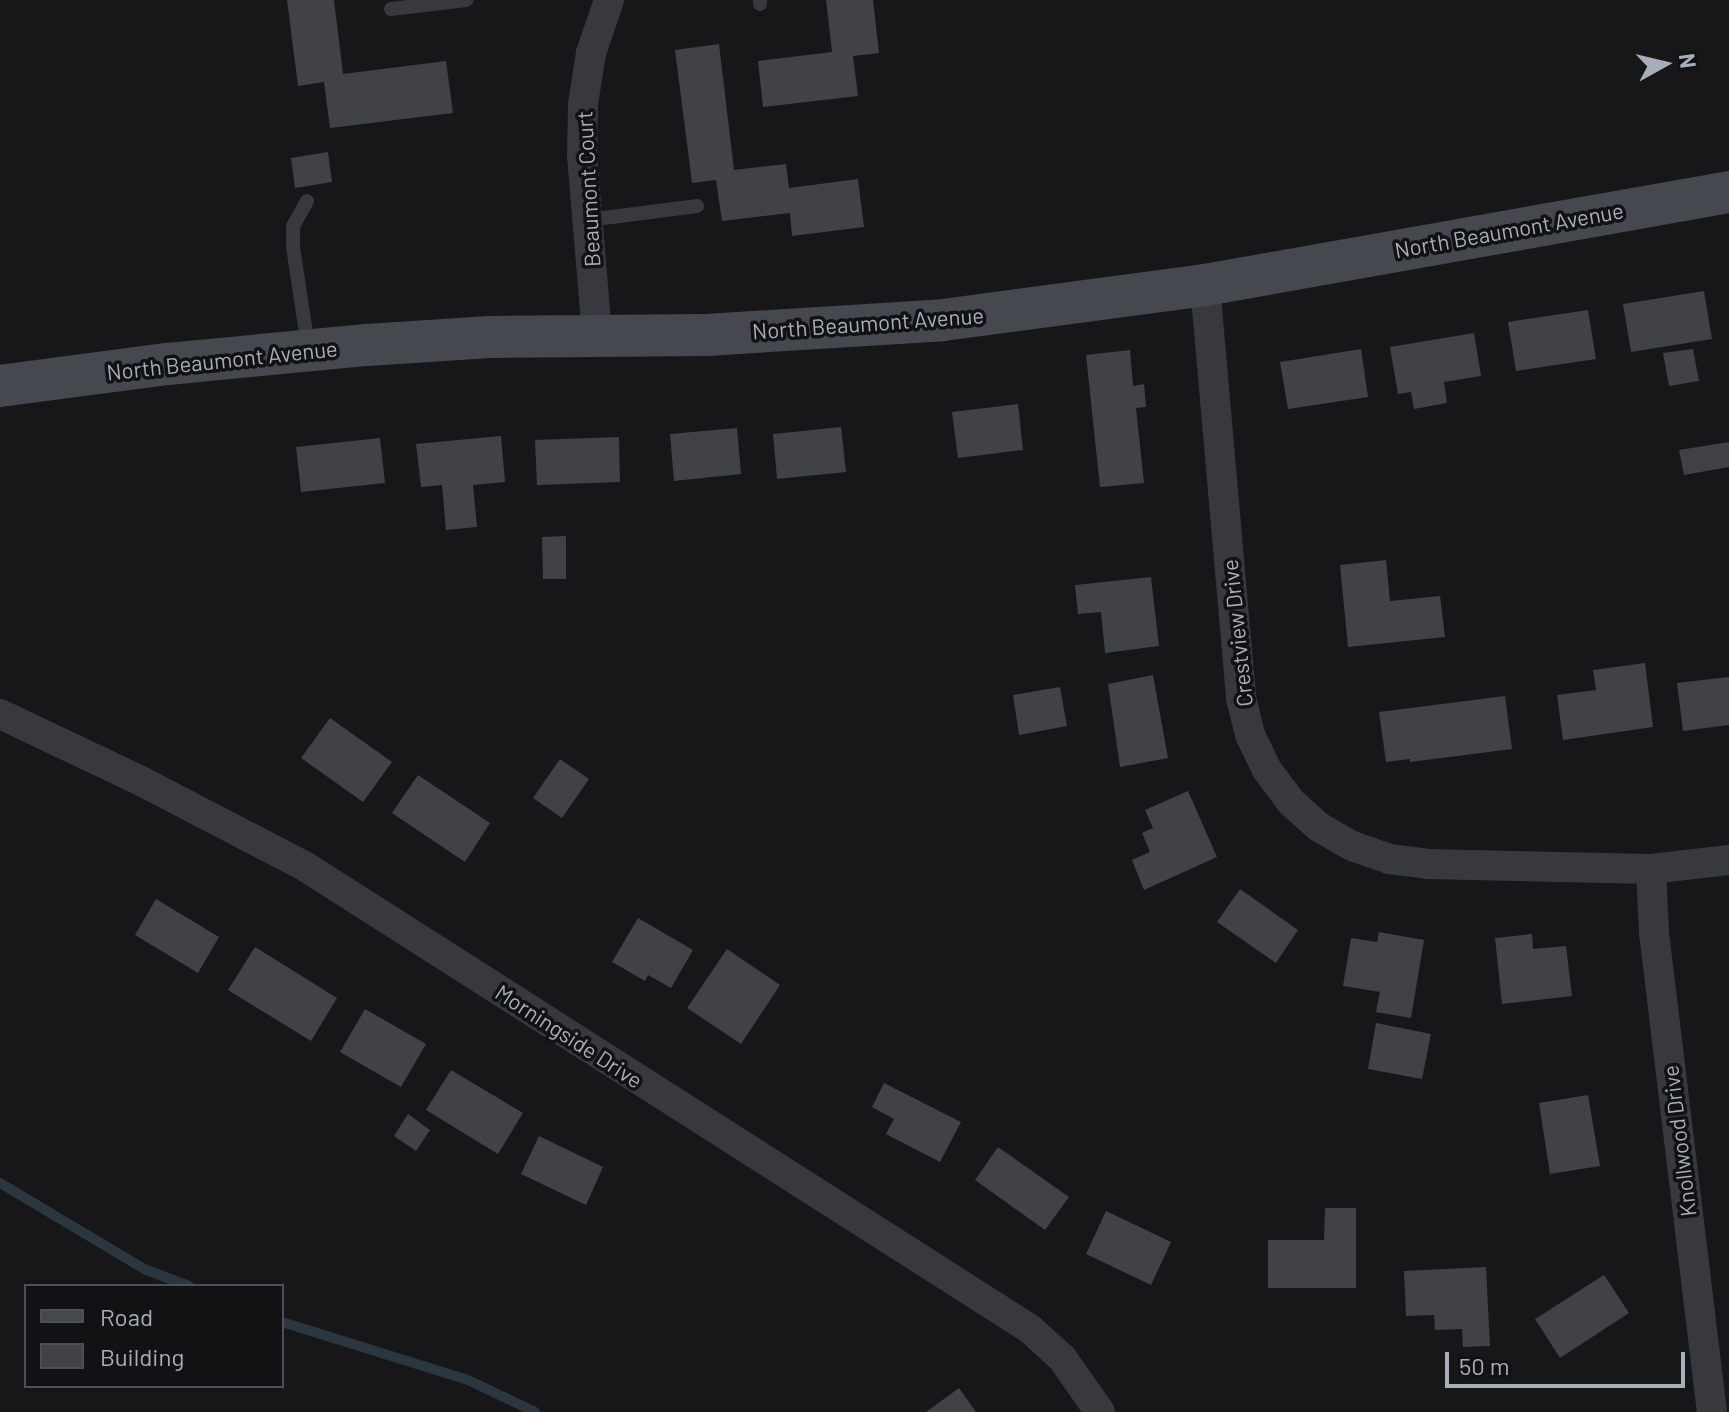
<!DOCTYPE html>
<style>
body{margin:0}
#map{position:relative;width:1729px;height:1412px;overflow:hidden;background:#171719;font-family:Barlow,sans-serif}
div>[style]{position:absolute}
.stream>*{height:10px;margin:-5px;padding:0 5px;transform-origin:5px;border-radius:5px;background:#2c363e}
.building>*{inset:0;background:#414246}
.lane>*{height:14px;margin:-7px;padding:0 7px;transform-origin:7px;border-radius:7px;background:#38393f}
.street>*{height:30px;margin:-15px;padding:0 15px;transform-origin:15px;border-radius:15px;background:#38393f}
.secondary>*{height:42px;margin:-21px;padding:0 21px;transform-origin:21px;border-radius:21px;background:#46484f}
span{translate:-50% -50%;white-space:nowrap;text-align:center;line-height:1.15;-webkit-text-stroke:7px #121214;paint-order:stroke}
.street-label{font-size:22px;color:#a8adba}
.legend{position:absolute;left:24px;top:1284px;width:260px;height:104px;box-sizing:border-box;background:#121214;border:2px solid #4e5056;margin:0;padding:10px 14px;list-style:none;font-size:24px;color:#a8adba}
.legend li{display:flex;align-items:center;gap:16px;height:40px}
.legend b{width:40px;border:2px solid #4e5056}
.north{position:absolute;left:1625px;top:24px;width:80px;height:80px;-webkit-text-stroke:6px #121214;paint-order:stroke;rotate:82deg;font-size:22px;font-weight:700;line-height:32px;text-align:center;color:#a8adba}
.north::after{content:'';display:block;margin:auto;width:28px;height:36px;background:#a8adba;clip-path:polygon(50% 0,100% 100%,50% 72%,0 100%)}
.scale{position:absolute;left:1445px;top:1352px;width:240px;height:36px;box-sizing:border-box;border:4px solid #a8adba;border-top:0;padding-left:10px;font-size:24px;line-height:28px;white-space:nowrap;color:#a8adba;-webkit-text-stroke:6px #121214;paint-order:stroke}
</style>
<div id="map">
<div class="stream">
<div style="left:0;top:1183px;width:168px;rotate:30.8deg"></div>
<div style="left:144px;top:1269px;width:48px;rotate:20.7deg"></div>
<div style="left:282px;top:1322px;width:195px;rotate:17.3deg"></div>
<div style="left:468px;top:1380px;width:74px;rotate:25.5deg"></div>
</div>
<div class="building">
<div style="clip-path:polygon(287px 0,334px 0,343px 74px,446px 61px,453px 113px,330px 128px,324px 82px,298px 86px)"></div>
<div style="clip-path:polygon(826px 0,873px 0,879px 53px,853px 56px,858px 96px,763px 107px,758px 61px,832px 52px)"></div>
<div style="clip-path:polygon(719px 44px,734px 170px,786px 164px,789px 188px,858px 179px,864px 227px,792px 236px,790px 213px,722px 221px,716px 180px,692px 183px,675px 50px)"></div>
<div style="clip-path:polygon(328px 152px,332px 182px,295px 188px,291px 158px)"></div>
<div style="clip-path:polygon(1704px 291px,1712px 339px,1631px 352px,1623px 304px)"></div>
<div style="clip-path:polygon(1588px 310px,1596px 359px,1516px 371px,1508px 322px)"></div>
<div style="clip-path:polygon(1474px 333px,1481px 376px,1444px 382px,1447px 403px,1414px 409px,1411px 392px,1398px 394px,1390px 347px)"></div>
<div style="clip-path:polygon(1361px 349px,1368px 397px,1288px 409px,1280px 362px)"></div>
<div style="clip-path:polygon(1693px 349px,1699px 381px,1669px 386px,1663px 353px)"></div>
<div style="clip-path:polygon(1130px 350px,1133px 386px,1144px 384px,1146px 407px,1136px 408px,1144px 483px,1100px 487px,1086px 355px)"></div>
<div style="clip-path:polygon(1018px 404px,1023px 450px,958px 458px,952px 412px)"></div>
<div style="clip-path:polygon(841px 427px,846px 472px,777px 479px,773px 434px)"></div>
<div style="clip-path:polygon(737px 428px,741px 474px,674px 481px,670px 434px)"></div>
<div style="clip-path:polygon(501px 436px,505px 482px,473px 485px,477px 527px,446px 530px,442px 485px,421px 487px,416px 444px)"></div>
<div style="clip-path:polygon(619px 437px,620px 482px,537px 485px,535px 440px)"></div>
<div style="clip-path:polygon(380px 438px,385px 483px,301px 492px,296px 447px)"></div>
<div style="clip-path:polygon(1729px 442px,1729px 467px,1684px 475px,1679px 450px)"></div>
<div style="clip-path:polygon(566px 536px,566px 579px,543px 579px,542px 537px)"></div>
<div style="clip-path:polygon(1386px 560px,1390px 601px,1440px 596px,1445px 637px,1348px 647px,1340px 565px)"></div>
<div style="clip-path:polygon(1151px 577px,1159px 646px,1105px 653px,1101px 612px,1078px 614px,1075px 585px)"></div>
<div style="clip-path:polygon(1645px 663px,1653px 727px,1563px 740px,1557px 695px,1596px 690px,1593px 670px)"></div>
<div style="clip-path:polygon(1153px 675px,1168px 758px,1120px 767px,1108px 684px)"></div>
<div style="clip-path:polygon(1729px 677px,1729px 725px,1683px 731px,1677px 683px)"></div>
<div style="clip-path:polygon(1060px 687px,1067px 726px,1019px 735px,1013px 695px)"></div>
<div style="clip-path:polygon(1505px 696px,1512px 749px,1410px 762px,1410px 759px,1386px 762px,1379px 712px)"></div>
<div style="clip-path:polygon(330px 718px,392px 762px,363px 802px,301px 758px)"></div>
<div style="clip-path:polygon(560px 759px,589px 779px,562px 818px,533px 798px)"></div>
<div style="clip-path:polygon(418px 775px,490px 823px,465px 862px,392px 813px)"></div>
<div style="clip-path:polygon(1188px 791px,1217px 857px,1144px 890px,1132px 860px,1150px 852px,1142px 833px,1153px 828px,1145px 810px)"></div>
<div style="clip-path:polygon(1240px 889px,1298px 930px,1276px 963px,1217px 922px)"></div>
<div style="clip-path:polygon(156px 899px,219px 937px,198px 973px,135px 935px)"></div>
<div style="clip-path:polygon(638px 918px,693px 950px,671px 988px,648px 975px,645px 981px,612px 962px)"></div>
<div style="clip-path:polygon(1379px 932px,1424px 940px,1411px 1018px,1376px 1012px,1380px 992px,1343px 986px,1351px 938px,1377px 942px)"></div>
<div style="clip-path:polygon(1532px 934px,1533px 949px,1566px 946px,1572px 996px,1502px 1004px,1495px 938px)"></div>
<div style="clip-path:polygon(255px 947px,337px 998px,311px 1041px,228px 990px)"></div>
<div style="clip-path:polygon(727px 949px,780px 985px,741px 1044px,687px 1008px)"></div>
<div style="clip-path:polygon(365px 1009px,426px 1044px,401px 1087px,340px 1052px)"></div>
<div style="clip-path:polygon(1376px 1023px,1431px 1034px,1422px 1079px,1368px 1069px)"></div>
<div style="clip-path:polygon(451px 1070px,523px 1113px,498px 1154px,426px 1110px)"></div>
<div style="clip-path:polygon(884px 1083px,961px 1122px,940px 1162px,886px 1134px,894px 1119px,872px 1107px)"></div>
<div style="clip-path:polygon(1588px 1095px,1600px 1166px,1550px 1174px,1539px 1103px)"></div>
<div style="clip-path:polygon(408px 1114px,430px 1130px,416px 1151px,394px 1136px)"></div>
<div style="clip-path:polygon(539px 1136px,603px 1167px,586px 1205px,521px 1174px)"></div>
<div style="clip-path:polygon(998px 1147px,1069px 1197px,1045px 1230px,975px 1180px)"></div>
<div style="clip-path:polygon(1325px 1208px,1356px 1208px,1356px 1288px,1268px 1288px,1268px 1240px,1324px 1240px)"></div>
<div style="clip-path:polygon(1106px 1211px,1171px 1242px,1151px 1285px,1086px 1254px)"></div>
<div style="clip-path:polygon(1486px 1267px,1490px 1346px,1463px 1347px,1462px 1329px,1435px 1330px,1434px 1315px,1406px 1316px,1404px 1271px)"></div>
<div style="clip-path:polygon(1604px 1275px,1629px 1313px,1560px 1358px,1535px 1319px)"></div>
<div style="clip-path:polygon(959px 1388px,976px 1412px,926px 1412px)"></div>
</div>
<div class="lane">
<div style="left:760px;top:0;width:4px;rotate:90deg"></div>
<div style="left:391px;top:9px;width:76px;rotate:-6.8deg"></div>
<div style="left:307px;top:201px;width:29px;rotate:119deg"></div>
<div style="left:293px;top:226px;width:21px;rotate:90deg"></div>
<div style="left:293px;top:247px;width:100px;rotate:81.4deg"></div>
<div style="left:588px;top:220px;width:110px;rotate:-7.3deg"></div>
</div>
<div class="street">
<div style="left:1205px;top:285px;width:415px;rotate:85deg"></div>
<div style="left:1241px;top:698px;width:38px;rotate:76deg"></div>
<div style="left:1250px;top:735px;width:39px;rotate:64deg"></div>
<div style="left:1267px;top:770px;width:39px;rotate:53deg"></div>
<div style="left:1290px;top:801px;width:39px;rotate:42deg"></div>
<div style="left:1319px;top:827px;width:38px;rotate:30deg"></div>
<div style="left:1352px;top:846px;width:39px;rotate:19deg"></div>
<div style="left:1389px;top:859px;width:38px;rotate:7deg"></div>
<div style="left:1427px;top:864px;width:224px;rotate:1.3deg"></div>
<div style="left:1651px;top:869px;width:79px;rotate:-6.6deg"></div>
<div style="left:597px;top:334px;width:179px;rotate:-94.8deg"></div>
<div style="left:582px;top:156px;width:52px;rotate:-88.9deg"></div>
<div style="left:583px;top:104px;width:52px;rotate:-81.1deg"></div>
<div style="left:591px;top:53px;width:56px;rotate:-71.2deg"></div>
<div style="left:0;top:714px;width:158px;rotate:25.4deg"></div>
<div style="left:143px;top:782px;width:184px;rotate:27.5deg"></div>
<div style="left:306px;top:867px;width:859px;rotate:32.54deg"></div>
<div style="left:1030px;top:1329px;width:43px;rotate:42.2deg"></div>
<div style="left:1062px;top:1358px;width:66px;rotate:54.9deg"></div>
<div style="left:1651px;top:869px;width:64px;rotate:87.3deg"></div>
<div style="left:1654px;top:933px;width:482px;rotate:83.1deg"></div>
</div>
<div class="secondary">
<div style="left:0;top:386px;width:169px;rotate:-7.5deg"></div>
<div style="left:168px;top:364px;width:200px;rotate:-5.5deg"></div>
<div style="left:367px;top:345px;width:123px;rotate:-3.7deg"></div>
<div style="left:490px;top:337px;width:217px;rotate:-0.5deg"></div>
<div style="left:707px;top:335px;width:236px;rotate:-3.6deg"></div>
<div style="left:943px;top:320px;width:264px;rotate:-7.6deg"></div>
<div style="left:1205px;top:285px;width:532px;rotate:-10.06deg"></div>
</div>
<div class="street-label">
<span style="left:588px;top:189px;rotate:-93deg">Beaumont Court</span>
<span style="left:1509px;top:230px;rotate:-10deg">North Beaumont Avenue</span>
<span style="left:868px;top:323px;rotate:-4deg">North Beaumont Avenue</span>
<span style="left:222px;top:360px;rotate:-6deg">North Beaumont Avenue</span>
<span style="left:1237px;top:633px;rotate:-96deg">Crestview Drive</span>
<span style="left:569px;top:1036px;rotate:33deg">Morningside Drive</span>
<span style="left:1679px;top:1141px;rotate:-97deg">Knollwood Drive</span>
</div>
<ul class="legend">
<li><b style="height:10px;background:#46484f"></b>Road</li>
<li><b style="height:22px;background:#414246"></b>Building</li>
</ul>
<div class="north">N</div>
<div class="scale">50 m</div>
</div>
